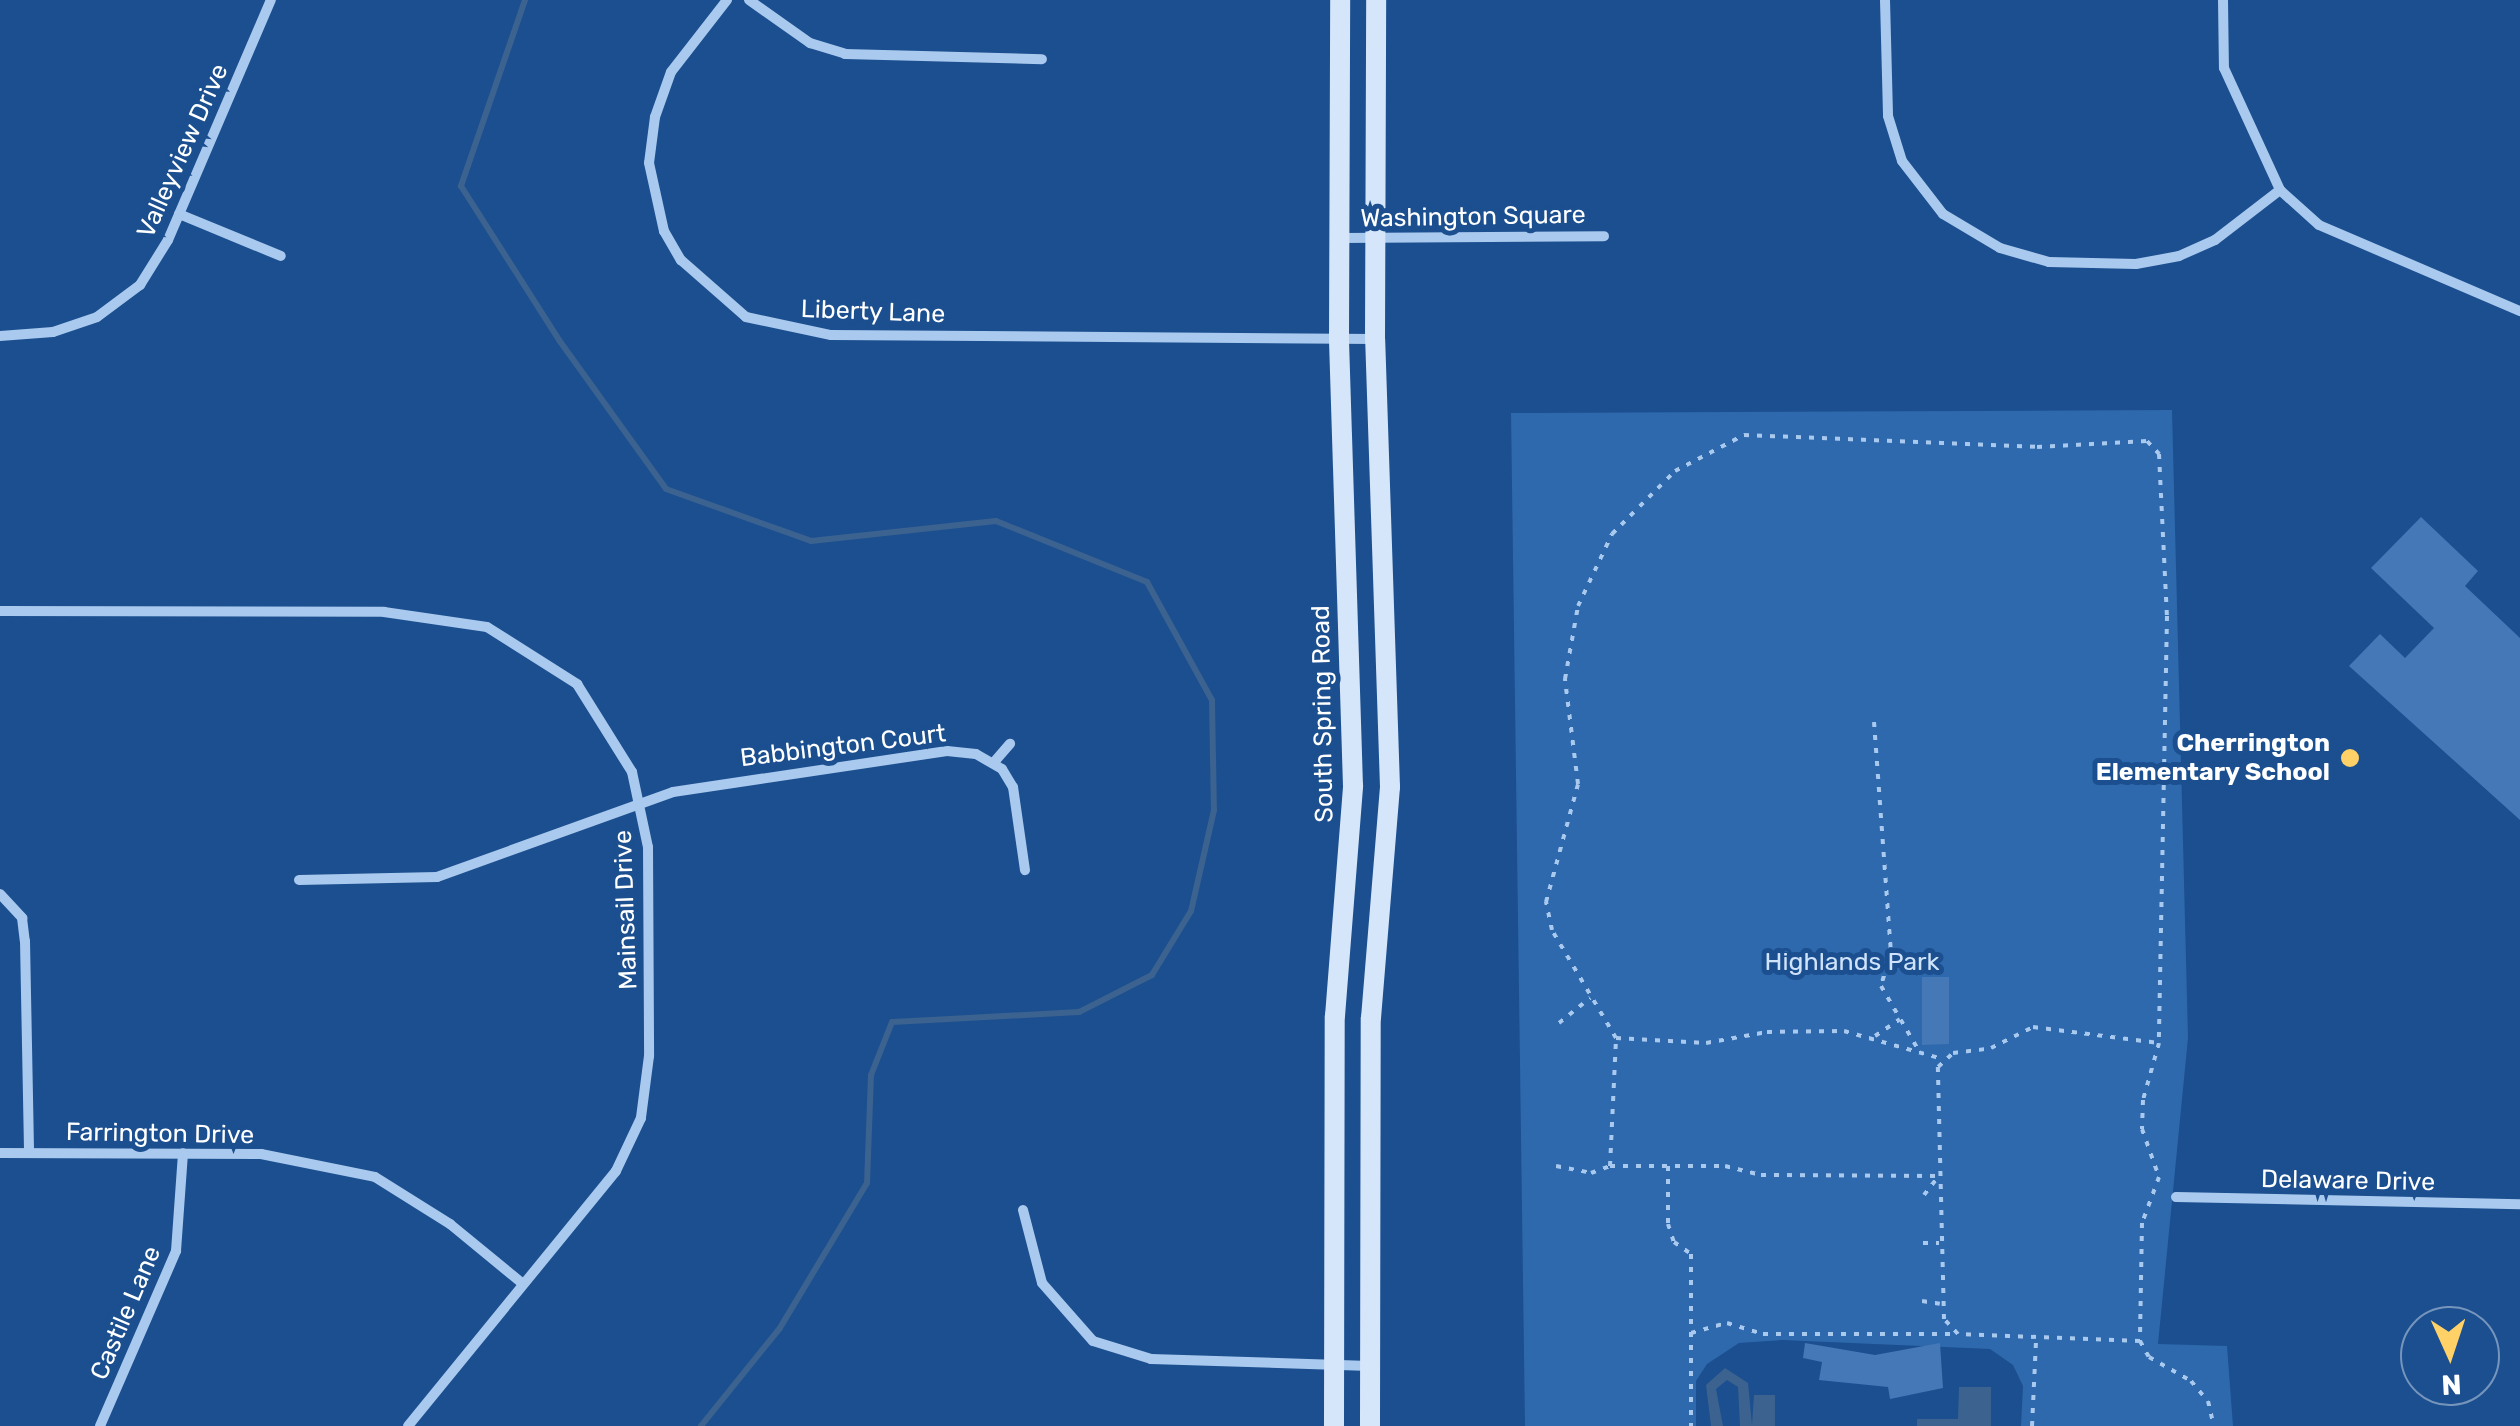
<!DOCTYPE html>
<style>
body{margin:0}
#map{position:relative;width:2520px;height:1426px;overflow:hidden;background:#1b4f8f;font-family:Rubik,sans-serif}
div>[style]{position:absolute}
.green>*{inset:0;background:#2e69ad}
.water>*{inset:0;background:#3c6290}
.stream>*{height:6px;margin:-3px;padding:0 3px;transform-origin:3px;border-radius:3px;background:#3c6290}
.building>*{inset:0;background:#4478b7}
.path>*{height:4px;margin-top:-2px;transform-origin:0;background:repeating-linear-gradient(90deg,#a9c9ee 0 5px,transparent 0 13px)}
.minor>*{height:10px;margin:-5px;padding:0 5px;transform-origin:5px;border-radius:5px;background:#a9c9ee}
.secondary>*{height:20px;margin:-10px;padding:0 10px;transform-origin:10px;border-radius:10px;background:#d6e6fa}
.dots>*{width:28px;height:28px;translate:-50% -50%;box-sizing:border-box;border:5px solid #1b4f8f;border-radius:50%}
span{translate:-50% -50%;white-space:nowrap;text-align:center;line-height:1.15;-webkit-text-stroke:10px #1b4f8f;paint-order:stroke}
.street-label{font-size:25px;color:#fff}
.poi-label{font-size:25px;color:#fff;font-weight:700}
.right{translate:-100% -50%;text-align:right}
.park-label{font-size:25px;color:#cfe3fa}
.north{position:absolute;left:2400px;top:1306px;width:100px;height:100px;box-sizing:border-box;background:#1b4f8f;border:2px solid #7695bc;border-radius:50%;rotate:177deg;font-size:28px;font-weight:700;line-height:40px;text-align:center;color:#fff}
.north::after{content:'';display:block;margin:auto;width:35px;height:45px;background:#ffd166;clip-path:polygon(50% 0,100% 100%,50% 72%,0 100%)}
</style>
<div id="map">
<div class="green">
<div style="clip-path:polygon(2172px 410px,2188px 1038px,2158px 1344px,2227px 1346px,2233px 1426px,2021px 1426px,2023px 1386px,2013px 1365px,1990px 1349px,1782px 1340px,1739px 1343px,1707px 1364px,1696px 1381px,1696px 1426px,1525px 1426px,1511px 413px)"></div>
</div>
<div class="water">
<div style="clip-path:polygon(1725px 1368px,1748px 1383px,1752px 1425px,1754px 1395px,1775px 1395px,1775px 1426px,1740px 1426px,1738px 1387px,1727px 1380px,1716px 1389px,1723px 1426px,1711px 1426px,1706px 1385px)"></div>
<div style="clip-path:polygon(1959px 1387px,1991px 1387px,1991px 1426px,1917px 1426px,1917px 1419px,1958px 1419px)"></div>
</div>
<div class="stream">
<div style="left:525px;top:0;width:197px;rotate:109deg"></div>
<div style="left:461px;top:186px;width:183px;rotate:57.5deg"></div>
<div style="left:559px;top:340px;width:183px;rotate:54.3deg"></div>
<div style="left:666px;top:489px;width:154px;rotate:19.7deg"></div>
<div style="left:811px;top:541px;width:186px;rotate:-6.2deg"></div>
<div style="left:996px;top:521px;width:163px;rotate:22deg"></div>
<div style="left:1147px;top:582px;width:135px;rotate:61.2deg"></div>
<div style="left:1212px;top:700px;width:110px;rotate:89deg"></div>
<div style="left:1214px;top:810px;width:104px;rotate:102.8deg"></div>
<div style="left:1191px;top:911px;width:75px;rotate:121.4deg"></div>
<div style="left:1152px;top:975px;width:82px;rotate:153.1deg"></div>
<div style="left:1079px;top:1012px;width:187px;rotate:176.9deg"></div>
<div style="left:892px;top:1022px;width:57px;rotate:111.6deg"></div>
<div style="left:871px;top:1075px;width:108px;rotate:92.1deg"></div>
<div style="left:867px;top:1183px;width:169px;rotate:121deg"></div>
<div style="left:780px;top:1328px;width:126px;rotate:128.9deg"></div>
</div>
<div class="building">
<div style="clip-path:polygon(2421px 517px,2478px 571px,2465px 586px,2520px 638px,2520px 820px,2349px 666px,2380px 634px,2405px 658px,2434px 628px,2371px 568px)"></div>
<div style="clip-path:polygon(1922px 977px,1949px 977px,1949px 1044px,1922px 1045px)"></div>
<div style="clip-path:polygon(1805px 1343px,1875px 1355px,1940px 1343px,1943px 1388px,1890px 1399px,1888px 1387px,1819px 1380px,1822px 1362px,1803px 1358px)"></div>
</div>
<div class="path">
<div style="left:1874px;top:722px;width:230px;rotate:85.8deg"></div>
<div style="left:1891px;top:951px;width:36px;rotate:106deg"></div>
<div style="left:1881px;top:986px;width:75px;rotate:59.7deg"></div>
<div style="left:1559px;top:1023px;width:40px;rotate:-39deg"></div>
<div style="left:2033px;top:1027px;width:127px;rotate:7.2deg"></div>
<div style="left:2159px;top:1043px;width:59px;rotate:105.7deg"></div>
<div style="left:2143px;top:1100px;width:29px;rotate:92deg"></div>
<div style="left:2142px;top:1129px;width:51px;rotate:70.5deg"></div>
<div style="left:2159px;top:1177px;width:49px;rotate:110.3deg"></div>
<div style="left:2142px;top:1223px;width:118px;rotate:91deg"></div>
<div style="left:2140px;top:1341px;width:182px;rotate:-177.8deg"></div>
<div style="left:1958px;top:1334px;width:21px;rotate:-133deg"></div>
<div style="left:1944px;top:1319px;width:252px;rotate:-91.4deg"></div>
<div style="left:1938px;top:1067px;width:21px;rotate:-43deg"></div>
<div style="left:1953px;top:1053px;width:38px;rotate:-7deg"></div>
<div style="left:1991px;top:1048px;width:47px;rotate:-26.6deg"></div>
<div style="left:1875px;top:1036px;width:30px;rotate:-34deg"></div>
<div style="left:1616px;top:1038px;width:126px;rotate:-120.7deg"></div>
<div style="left:1552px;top:930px;width:29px;rotate:-102deg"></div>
<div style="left:1546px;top:902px;width:122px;rotate:-74.8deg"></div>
<div style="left:1578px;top:784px;width:106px;rotate:-97.1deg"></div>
<div style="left:1565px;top:679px;width:74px;rotate:-79.9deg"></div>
<div style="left:1578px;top:606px;width:80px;rotate:-64.7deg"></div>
<div style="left:1612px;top:534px;width:89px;rotate:-45deg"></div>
<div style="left:1675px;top:471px;width:78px;rotate:-27.6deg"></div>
<div style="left:1744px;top:435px;width:293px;rotate:2.3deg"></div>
<div style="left:2037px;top:447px;width:110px;rotate:-3.1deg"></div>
<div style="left:2147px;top:441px;width:18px;rotate:47deg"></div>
<div style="left:2159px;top:454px;width:162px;rotate:87.2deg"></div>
<div style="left:2167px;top:616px;width:427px;rotate:91.1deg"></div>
<div style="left:1556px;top:1166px;width:36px;rotate:11deg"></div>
<div style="left:1591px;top:1173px;width:20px;rotate:-20deg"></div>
<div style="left:1610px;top:1166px;width:115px"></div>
<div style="left:1725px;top:1166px;width:37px;rotate:14deg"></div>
<div style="left:1761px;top:1175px;width:178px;rotate:0.3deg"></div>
<div style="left:1610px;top:1166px;width:128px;rotate:-87.3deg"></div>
<div style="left:1616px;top:1038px;width:90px;rotate:3.2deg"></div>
<div style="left:1706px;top:1043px;width:62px;rotate:-10.2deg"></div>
<div style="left:1767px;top:1032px;width:77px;rotate:-0.7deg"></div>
<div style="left:1844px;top:1031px;width:102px;rotate:15.9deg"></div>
<div style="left:1668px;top:1166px;width:58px;rotate:90deg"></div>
<div style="left:1668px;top:1224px;width:19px;rotate:72deg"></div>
<div style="left:1674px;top:1242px;width:21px;rotate:35deg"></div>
<div style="left:1691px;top:1254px;width:172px;rotate:90deg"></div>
<div style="left:1924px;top:1195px;width:24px;rotate:-52deg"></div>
<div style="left:1923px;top:1243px;width:16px"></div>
<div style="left:1922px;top:1301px;width:18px;rotate:9deg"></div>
<div style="left:1691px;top:1333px;width:37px;rotate:-16deg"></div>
<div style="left:1727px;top:1323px;width:38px;rotate:17deg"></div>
<div style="left:1763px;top:1334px;width:194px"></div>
<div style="left:2140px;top:1341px;width:18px;rotate:61deg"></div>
<div style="left:2149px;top:1357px;width:48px;rotate:29.7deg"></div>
<div style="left:2191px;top:1381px;width:26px;rotate:50deg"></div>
<div style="left:2208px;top:1401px;width:26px;rotate:77deg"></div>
<div style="left:2032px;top:1426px;width:86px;rotate:-87.3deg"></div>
</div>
<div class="minor">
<div style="left:727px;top:0;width:91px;rotate:127.9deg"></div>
<div style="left:671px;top:72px;width:48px;rotate:109.6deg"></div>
<div style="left:655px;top:117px;width:46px;rotate:97.4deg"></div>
<div style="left:649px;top:163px;width:70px;rotate:77.6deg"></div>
<div style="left:664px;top:231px;width:34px;rotate:60deg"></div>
<div style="left:681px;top:260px;width:86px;rotate:41.2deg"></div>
<div style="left:746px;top:317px;width:87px;rotate:12deg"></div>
<div style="left:831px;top:335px;width:543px;rotate:0.42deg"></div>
<div style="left:749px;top:0;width:75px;rotate:35.2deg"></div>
<div style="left:810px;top:43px;width:37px;rotate:17deg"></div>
<div style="left:845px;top:54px;width:197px;rotate:1.5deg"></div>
<div style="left:1885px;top:0;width:116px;rotate:88.5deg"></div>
<div style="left:1888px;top:116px;width:47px;rotate:72.7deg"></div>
<div style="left:1902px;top:161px;width:67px;rotate:52.3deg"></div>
<div style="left:1943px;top:214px;width:66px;rotate:30.8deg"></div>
<div style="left:2000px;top:248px;width:51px;rotate:15.9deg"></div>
<div style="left:2049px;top:262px;width:87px;rotate:1.3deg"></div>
<div style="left:2136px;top:264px;width:44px;rotate:-10.5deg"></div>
<div style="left:2179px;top:256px;width:39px;rotate:-24deg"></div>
<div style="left:2215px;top:240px;width:82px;rotate:-37.6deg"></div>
<div style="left:2223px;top:0;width:68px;rotate:89.2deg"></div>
<div style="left:2224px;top:68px;width:134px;rotate:65.3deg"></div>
<div style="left:2280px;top:190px;width:52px;rotate:41.9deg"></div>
<div style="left:2319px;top:225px;width:219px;rotate:23.2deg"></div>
<div style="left:179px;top:214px;width:110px;rotate:22.4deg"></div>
<div style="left:1342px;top:238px;width:262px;rotate:-0.4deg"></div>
<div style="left:0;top:336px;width:53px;rotate:-4.3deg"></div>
<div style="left:53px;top:332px;width:46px;rotate:-18.8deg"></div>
<div style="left:97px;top:317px;width:54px;rotate:-36.7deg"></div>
<div style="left:140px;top:285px;width:53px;rotate:-58.1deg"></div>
<div style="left:168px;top:240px;width:261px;rotate:-66.8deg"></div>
<div style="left:0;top:611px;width:384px;rotate:0.1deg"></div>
<div style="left:384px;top:612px;width:104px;rotate:8.3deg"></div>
<div style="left:487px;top:627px;width:107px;rotate:32.3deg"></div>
<div style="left:577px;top:684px;width:104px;rotate:58deg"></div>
<div style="left:632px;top:772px;width:77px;rotate:78deg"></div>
<div style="left:648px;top:847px;width:209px;rotate:89.7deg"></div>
<div style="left:649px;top:1056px;width:63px;rotate:97.4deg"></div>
<div style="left:641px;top:1118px;width:59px;rotate:115.3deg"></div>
<div style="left:616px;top:1171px;width:329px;rotate:129.2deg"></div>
<div style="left:995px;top:761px;width:23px;rotate:-49deg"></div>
<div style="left:299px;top:880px;width:138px;rotate:-1.2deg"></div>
<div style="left:437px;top:877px;width:251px;rotate:-19.8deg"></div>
<div style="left:673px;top:792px;width:277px;rotate:-8.5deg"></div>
<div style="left:947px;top:751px;width:29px;rotate:6deg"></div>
<div style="left:976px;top:754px;width:30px;rotate:30deg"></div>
<div style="left:1002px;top:769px;width:21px;rotate:59deg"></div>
<div style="left:1013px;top:787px;width:84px;rotate:81.8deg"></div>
<div style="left:0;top:894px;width:33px;rotate:47deg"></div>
<div style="left:22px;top:918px;width:23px;rotate:83deg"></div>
<div style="left:25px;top:941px;width:212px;rotate:88.9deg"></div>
<div style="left:0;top:1153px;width:261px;rotate:0.2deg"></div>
<div style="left:261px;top:1154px;width:116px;rotate:11.4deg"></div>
<div style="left:375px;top:1177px;width:89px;rotate:32.1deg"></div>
<div style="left:450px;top:1224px;width:94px;rotate:39.4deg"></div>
<div style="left:2176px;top:1197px;width:344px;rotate:1.2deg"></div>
<div style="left:1023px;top:1210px;width:75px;rotate:75.4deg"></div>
<div style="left:1042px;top:1283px;width:77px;rotate:48.7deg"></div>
<div style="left:1093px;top:1341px;width:61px;rotate:17.2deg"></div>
<div style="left:1151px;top:1359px;width:219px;rotate:1.8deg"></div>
<div style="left:100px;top:1426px;width:191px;rotate:-66.5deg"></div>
<div style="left:176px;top:1251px;width:98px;rotate:-85.9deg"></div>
</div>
<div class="secondary">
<div style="left:1334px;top:1426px;width:410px;rotate:-89.9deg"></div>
<div style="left:1335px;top:1016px;width:231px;rotate:-85.5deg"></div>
<div style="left:1353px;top:786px;width:447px;rotate:-91.8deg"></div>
<div style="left:1339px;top:339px;width:339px;rotate:-89.8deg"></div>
<div style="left:1370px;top:1426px;width:408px;rotate:-89.9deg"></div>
<div style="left:1371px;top:1018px;width:232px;rotate:-85.3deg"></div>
<div style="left:1390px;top:787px;width:448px;rotate:-91.9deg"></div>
<div style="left:1375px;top:339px;width:339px;rotate:-89.8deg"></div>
</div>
<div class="dots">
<div style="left:2350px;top:758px;background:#ffd166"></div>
</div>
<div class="street-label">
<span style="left:183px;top:151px;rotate:-66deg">Valleyview Drive</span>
<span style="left:1473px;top:217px;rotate:-1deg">Washington Square</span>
<span style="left:873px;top:312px;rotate:2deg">Liberty Lane</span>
<span style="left:1323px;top:714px;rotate:-91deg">South Spring Road</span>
<span style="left:843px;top:746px;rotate:-7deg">Babbington Court</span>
<span style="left:626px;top:910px;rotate:-92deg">Mainsail Drive</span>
<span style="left:160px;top:1134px;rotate:1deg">Farrington Drive</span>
<span style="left:2348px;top:1181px;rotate:1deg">Delaware Drive</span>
<span style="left:126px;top:1313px;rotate:-67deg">Castile Lane</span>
</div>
<div class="poi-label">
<span class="right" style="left:2330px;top:758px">Cherrington<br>Elementary School</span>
</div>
<div class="park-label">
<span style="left:1852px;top:962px">Highlands Park</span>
</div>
<div class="north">N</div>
</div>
